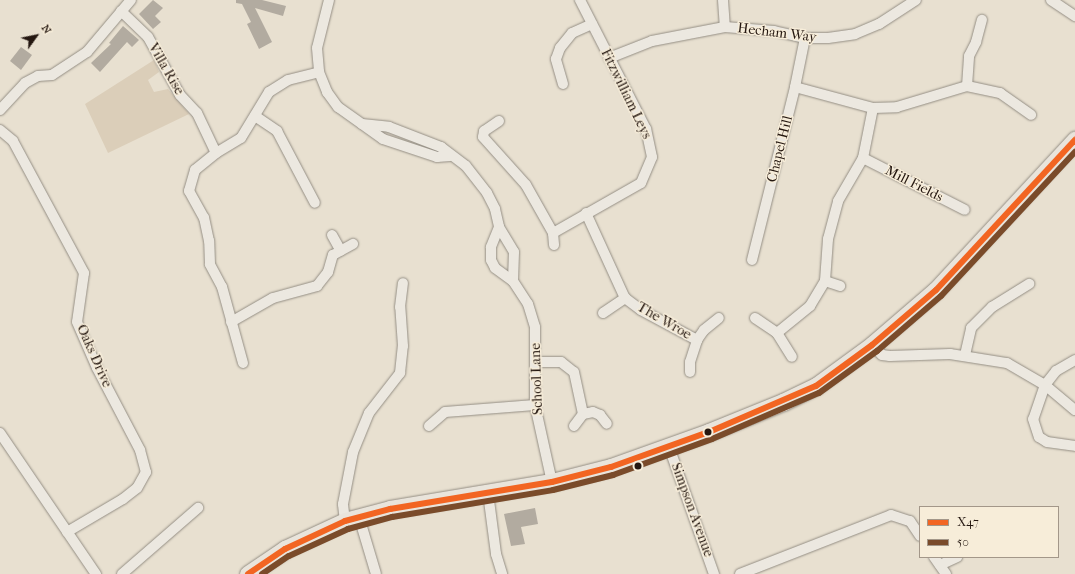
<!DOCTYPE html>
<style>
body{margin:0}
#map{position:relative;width:1075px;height:574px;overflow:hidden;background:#e8e0d0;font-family:"IM FELL French Canon",serif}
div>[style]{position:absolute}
.green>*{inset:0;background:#dbceb9}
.building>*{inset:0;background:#b2aba0}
.roads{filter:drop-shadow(0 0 1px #948e84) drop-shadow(0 0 1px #948e84)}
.street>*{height:10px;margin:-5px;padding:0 5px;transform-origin:5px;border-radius:5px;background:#ece8e0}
.primary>*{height:17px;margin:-8.5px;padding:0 8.5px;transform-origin:8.5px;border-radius:8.5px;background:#e9e4db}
.bus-1>*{height:6px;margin:-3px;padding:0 3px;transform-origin:3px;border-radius:3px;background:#f26522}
.bus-2>*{height:6px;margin:-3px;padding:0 3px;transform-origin:3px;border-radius:3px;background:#7a4b2a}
.dots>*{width:11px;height:11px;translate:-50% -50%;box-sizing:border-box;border:2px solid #f7edd9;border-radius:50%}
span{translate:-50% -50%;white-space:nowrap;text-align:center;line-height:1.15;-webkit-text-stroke:3px #f7edd9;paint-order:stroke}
.street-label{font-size:14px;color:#241710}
.legend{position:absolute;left:919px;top:506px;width:140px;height:52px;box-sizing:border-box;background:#f7edd9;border:1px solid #a39789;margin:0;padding:5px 7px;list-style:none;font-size:12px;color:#241710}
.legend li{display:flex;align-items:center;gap:8px;height:20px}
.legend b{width:20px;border:1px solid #a39789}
.north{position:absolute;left:16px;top:16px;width:40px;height:40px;-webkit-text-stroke:3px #f7edd9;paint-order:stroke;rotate:57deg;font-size:11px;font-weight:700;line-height:16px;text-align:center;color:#241710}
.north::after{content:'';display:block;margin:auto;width:14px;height:18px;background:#241710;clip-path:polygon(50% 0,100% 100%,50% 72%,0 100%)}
</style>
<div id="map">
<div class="green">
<div style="clip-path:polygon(154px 60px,159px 72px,148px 80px,154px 92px,168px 89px,189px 114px,108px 153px,85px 104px)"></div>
</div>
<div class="building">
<div style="clip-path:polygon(153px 0,163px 8px,155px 16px,161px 22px,153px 29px,139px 14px)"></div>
<div style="clip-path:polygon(236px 0,262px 0,286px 6px,283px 16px,255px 8px,272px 42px,259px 49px,247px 24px,251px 22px,242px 4px,236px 3px)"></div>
<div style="clip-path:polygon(123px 26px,139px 40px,132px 47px,127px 42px,100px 72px,91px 63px,111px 44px,109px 43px)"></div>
<div style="clip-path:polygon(21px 47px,32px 55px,21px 70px,10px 61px)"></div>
<div style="clip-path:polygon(535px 508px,538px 524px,521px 527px,525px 544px,511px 546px,504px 514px)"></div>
</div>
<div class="roads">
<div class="street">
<div style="left:329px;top:0;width:49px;rotate:104deg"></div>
<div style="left:317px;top:48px;width:24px;rotate:85deg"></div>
<div style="left:319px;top:72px;width:22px;rotate:68deg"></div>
<div style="left:327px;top:92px;width:19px;rotate:54deg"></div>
<div style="left:338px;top:107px;width:55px;rotate:35.4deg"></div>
<div style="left:383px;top:139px;width:57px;rotate:18.4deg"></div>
<div style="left:437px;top:157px;width:13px;rotate:-4deg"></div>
<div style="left:723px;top:0;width:27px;rotate:86deg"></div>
<div style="left:1051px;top:0;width:29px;rotate:34deg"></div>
<div style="left:121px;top:11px;width:37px;rotate:44deg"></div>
<div style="left:148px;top:37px;width:66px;rotate:61.1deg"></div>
<div style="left:180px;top:95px;width:25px;rotate:47deg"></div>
<div style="left:197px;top:113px;width:44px;rotate:64.6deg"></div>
<div style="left:609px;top:58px;width:46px;rotate:-21.6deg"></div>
<div style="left:652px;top:41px;width:74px;rotate:-10.9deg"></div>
<div style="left:725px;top:27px;width:49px;rotate:4.7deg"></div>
<div style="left:774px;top:31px;width:32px;rotate:13deg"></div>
<div style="left:805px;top:38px;width:23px"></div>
<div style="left:828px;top:38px;width:27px;rotate:-8deg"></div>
<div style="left:855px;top:34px;width:26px;rotate:-23deg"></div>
<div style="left:879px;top:24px;width:44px;rotate:-33deg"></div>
<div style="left:563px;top:84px;width:26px;rotate:-106deg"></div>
<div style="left:556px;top:59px;width:12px;rotate:-70deg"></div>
<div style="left:560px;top:48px;width:19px;rotate:-51deg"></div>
<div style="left:572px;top:33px;width:22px;rotate:-24deg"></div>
<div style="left:967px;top:86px;width:30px;rotate:-86deg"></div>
<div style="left:969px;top:56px;width:16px;rotate:-63deg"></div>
<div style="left:976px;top:42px;width:23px;rotate:-75deg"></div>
<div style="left:795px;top:87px;width:81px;rotate:15.1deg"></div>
<div style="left:873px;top:108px;width:24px;rotate:-2deg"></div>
<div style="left:897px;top:107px;width:73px;rotate:-16.7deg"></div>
<div style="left:967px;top:86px;width:34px;rotate:12deg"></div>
<div style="left:1000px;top:93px;width:38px;rotate:35deg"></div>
<div style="left:0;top:110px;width:37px;rotate:-47deg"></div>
<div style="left:25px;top:83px;width:15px;rotate:-28deg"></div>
<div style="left:38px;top:76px;width:14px;rotate:-4deg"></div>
<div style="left:52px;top:75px;width:42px;rotate:-33.3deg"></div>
<div style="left:87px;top:52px;width:68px;rotate:-49.8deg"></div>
<div style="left:255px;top:116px;width:27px;rotate:34deg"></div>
<div style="left:277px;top:131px;width:81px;rotate:62.2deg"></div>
<div style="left:499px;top:121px;width:18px;rotate:146deg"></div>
<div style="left:484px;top:131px;width:6px;rotate:99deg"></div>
<div style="left:483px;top:137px;width:64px;rotate:48.1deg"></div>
<div style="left:526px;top:185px;width:55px;rotate:60.6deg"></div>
<div style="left:553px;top:233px;width:12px;rotate:85deg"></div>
<div style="left:362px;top:124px;width:27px;rotate:6deg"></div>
<div style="left:389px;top:127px;width:56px;rotate:21deg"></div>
<div style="left:441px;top:147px;width:31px;rotate:37deg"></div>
<div style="left:466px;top:166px;width:34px;rotate:52deg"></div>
<div style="left:487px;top:193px;width:18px;rotate:63deg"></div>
<div style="left:495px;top:209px;width:18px;rotate:77deg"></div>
<div style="left:499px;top:227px;width:29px;rotate:59deg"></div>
<div style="left:514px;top:252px;width:29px;rotate:92deg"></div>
<div style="left:0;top:130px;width:17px;rotate:40deg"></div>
<div style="left:13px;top:141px;width:150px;rotate:61.7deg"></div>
<div style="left:84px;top:273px;width:49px;rotate:98.1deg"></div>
<div style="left:77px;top:322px;width:50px;rotate:66.5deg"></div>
<div style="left:97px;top:368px;width:93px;rotate:62.3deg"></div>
<div style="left:140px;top:450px;width:23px;rotate:75deg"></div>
<div style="left:146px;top:472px;width:18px;rotate:119deg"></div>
<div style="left:137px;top:488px;width:18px;rotate:142deg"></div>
<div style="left:123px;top:499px;width:65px;rotate:149.5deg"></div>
<div style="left:863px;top:158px;width:114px;rotate:27deg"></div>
<div style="left:586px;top:213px;width:94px;rotate:65.4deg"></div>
<div style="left:625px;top:298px;width:20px;rotate:37deg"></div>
<div style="left:641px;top:310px;width:64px;rotate:28.2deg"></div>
<div style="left:697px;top:340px;width:12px;rotate:-55deg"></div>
<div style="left:704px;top:330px;width:19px;rotate:-39deg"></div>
<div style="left:499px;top:227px;width:22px;rotate:112deg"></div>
<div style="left:491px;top:247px;width:13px;rotate:90deg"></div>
<div style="left:491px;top:260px;width:9px;rotate:63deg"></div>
<div style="left:495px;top:268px;width:22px;rotate:36deg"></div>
<div style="left:513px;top:281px;width:27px;rotate:57deg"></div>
<div style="left:528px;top:304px;width:24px;rotate:73deg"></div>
<div style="left:535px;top:327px;width:78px;rotate:90deg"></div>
<div style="left:535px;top:405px;width:79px;rotate:77.6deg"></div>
<div style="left:553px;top:233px;width:101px;rotate:-29.6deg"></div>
<div style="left:641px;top:183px;width:28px;rotate:-67deg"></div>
<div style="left:652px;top:157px;width:29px;rotate:-102deg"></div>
<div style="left:646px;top:129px;width:145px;rotate:-117.1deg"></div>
<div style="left:332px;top:235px;width:18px;rotate:61deg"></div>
<div style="left:752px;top:260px;width:178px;rotate:-76deg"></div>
<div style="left:795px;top:87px;width:50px;rotate:-78.5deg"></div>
<div style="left:825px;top:281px;width:16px;rotate:18deg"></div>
<div style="left:603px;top:313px;width:27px;rotate:-34deg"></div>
<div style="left:755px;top:318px;width:27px;rotate:34deg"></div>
<div style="left:777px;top:333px;width:28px;rotate:58deg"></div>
<div style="left:231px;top:322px;width:48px;rotate:-29.7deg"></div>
<div style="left:273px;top:298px;width:46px;rotate:-15.3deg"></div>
<div style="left:317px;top:286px;width:18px;rotate:-52deg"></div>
<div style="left:328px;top:272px;width:18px;rotate:-74deg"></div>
<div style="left:333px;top:255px;width:23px;rotate:-29deg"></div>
<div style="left:777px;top:333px;width:43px;rotate:-39.3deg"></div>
<div style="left:810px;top:306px;width:29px;rotate:-59deg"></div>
<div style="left:825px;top:281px;width:42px;rotate:-85.9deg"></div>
<div style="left:828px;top:239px;width:39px;rotate:-75deg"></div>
<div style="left:838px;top:201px;width:50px;rotate:-59.8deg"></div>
<div style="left:863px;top:158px;width:51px;rotate:-78.7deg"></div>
<div style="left:872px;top:345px;width:14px;rotate:45deg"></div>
<div style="left:882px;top:355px;width:8px;rotate:7deg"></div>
<div style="left:890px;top:356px;width:60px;rotate:-1.9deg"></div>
<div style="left:950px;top:354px;width:58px;rotate:9deg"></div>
<div style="left:1007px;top:363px;width:44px;rotate:30.1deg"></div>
<div style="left:1045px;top:385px;width:39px;rotate:40deg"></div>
<div style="left:965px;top:355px;width:28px;rotate:-77deg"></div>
<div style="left:971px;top:328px;width:30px;rotate:-45deg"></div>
<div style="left:992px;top:307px;width:44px;rotate:-31.9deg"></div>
<div style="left:1075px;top:360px;width:22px;rotate:150deg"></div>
<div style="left:1056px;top:371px;width:18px;rotate:128deg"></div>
<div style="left:1045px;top:385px;width:36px;rotate:109deg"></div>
<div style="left:1033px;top:419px;width:19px;rotate:72deg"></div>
<div style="left:1039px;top:437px;width:9px;rotate:32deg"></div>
<div style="left:1047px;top:442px;width:28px;rotate:8deg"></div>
<div style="left:537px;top:362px;width:24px"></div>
<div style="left:561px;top:362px;width:16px;rotate:38deg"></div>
<div style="left:574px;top:372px;width:43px;rotate:77.9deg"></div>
<div style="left:583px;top:414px;width:10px;rotate:-11deg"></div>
<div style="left:593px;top:412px;width:8px;rotate:23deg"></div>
<div style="left:600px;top:415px;width:11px;rotate:52deg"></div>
<div style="left:243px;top:363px;width:79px;rotate:-105.4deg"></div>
<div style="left:222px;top:287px;width:26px;rotate:-118deg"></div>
<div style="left:210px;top:264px;width:23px;rotate:-92deg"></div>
<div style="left:209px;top:241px;width:24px;rotate:-102deg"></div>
<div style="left:204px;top:218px;width:31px;rotate:-119deg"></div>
<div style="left:189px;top:191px;width:22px;rotate:-74deg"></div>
<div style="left:195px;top:170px;width:27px;rotate:-39deg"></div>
<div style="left:216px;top:153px;width:29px;rotate:-31deg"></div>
<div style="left:241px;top:138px;width:54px;rotate:-58.7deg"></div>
<div style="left:269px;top:92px;width:22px;rotate:-32deg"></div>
<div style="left:288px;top:80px;width:32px;rotate:-14deg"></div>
<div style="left:690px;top:372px;width:10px;rotate:-90deg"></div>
<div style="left:690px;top:362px;width:23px;rotate:-72deg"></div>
<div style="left:429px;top:426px;width:21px;rotate:-41deg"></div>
<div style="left:445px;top:412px;width:90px;rotate:-4.4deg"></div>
<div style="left:574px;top:426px;width:15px;rotate:-53deg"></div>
<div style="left:0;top:433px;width:171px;rotate:55.8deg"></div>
<div style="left:669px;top:447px;width:135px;rotate:70.5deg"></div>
<div style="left:488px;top:493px;width:62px;rotate:82.5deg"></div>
<div style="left:496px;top:554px;width:21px;rotate:73deg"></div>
<div style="left:359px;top:517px;width:59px;rotate:73.4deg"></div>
<div style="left:345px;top:521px;width:17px;rotate:-97deg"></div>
<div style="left:343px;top:504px;width:53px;rotate:-79.1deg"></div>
<div style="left:353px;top:452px;width:42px;rotate:-67.7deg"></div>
<div style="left:369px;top:413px;width:51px;rotate:-52.2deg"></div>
<div style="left:400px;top:373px;width:27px;rotate:-84deg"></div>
<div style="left:403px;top:346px;width:39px;rotate:-94deg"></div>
<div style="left:400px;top:307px;width:24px;rotate:-83deg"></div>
<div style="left:934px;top:557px;width:21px;rotate:55deg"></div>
<div style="left:940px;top:565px;width:19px;rotate:-25deg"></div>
<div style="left:122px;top:574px;width:101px;rotate:-41deg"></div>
<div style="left:740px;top:574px;width:162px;rotate:-21.3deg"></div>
<div style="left:891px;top:515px;width:20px;rotate:18deg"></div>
<div style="left:910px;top:521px;width:18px;rotate:56deg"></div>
</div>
<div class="primary">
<div style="left:248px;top:574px;width:45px;rotate:-34deg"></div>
<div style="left:285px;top:549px;width:66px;rotate:-25deg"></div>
<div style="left:345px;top:521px;width:47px;rotate:-14.9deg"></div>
<div style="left:390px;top:509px;width:164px;rotate:-9.5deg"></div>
<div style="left:552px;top:482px;width:61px;rotate:-14.3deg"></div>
<div style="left:611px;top:467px;width:104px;rotate:-19.7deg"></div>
<div style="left:709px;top:432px;width:80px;rotate:-22.1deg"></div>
<div style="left:783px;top:402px;width:37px;rotate:-26deg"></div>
<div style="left:816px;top:386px;width:69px;rotate:-36.2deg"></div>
<div style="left:872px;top:345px;width:84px;rotate:-40.7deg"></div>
<div style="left:936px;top:290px;width:205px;rotate:-47.2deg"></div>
</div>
</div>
<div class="bus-1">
<div style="left:248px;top:574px;width:45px;rotate:-34deg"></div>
<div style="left:285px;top:549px;width:66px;rotate:-25deg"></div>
<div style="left:345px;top:521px;width:47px;rotate:-14.9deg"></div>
<div style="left:390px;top:509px;width:164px;rotate:-9.5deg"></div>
<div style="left:552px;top:482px;width:61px;rotate:-14.3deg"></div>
<div style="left:611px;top:467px;width:104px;rotate:-19.7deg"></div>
<div style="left:709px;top:432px;width:116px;rotate:-23.3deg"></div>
<div style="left:816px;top:386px;width:69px;rotate:-36.2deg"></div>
<div style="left:872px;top:345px;width:84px;rotate:-40.7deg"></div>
<div style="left:936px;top:290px;width:205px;rotate:-47.2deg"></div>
</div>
<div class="bus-2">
<div style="left:262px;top:574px;width:32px;rotate:-34deg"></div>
<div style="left:289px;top:556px;width:65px;rotate:-24.6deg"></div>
<div style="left:348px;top:529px;width:46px;rotate:-15.3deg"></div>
<div style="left:392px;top:517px;width:163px;rotate:-9.5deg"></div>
<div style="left:553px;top:490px;width:62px;rotate:-14deg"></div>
<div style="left:613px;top:475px;width:105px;rotate:-20deg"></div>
<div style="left:712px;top:439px;width:116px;rotate:-23.3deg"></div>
<div style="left:819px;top:393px;width:72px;rotate:-35.9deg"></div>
<div style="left:877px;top:351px;width:84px;rotate:-40.7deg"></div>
<div style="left:941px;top:296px;width:197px;rotate:-47.1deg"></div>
</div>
<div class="dots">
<div style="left:708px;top:432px;background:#241710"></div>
<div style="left:638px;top:466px;background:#241710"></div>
</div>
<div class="street-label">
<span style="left:777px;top:33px;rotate:7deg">Hecham Way</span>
<span style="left:166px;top:69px;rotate:60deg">Villa Rise</span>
<span style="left:626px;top:94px;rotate:64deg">Fitzwilliam Leys</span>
<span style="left:780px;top:149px;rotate:-76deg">Chapel Hill</span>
<span style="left:914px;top:184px;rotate:27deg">Mill Fields</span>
<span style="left:664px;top:321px;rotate:30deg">The Wroe</span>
<span style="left:94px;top:356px;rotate:66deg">Oaks Drive</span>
<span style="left:537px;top:379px;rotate:-92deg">School Lane</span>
<span style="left:692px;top:510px;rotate:70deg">Simpson Avenue</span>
</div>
<ul class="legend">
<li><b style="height:5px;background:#f26522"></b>X47</li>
<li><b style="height:5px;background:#7a4b2a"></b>50</li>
</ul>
<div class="north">N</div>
</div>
